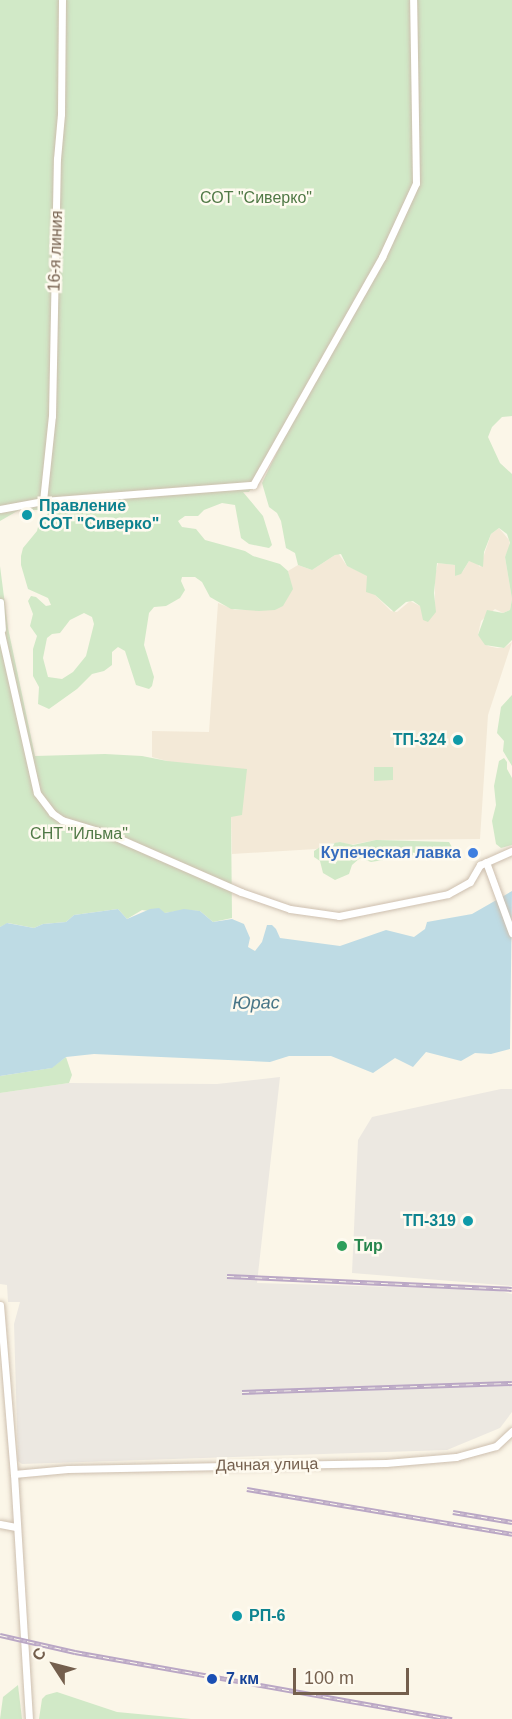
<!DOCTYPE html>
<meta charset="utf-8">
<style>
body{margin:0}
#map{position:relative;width:512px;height:1719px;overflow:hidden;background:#fbf6e8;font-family:Helvetica,sans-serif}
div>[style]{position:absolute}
.residential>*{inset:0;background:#f3e9d7}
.industrial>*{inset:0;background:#ece8e1}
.green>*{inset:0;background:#d1e9c7}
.water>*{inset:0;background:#bedbe4}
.roads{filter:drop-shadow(0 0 2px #cdbfaf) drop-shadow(0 0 2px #cdbfaf)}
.minor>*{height:7px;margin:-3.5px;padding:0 3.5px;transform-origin:3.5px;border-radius:3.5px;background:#fff}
.rail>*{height:4.5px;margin-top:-2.25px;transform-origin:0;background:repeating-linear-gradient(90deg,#fefaef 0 7px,#baa7c5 0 14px);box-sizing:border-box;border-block:2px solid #baa7c5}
.dots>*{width:16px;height:16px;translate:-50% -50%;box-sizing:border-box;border:3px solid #fefaef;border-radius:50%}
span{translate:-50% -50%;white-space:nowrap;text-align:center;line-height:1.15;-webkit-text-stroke:5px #fefaef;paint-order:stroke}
.park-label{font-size:16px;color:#507946}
.street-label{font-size:16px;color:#745f4d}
.culture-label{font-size:16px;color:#0d838f;font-weight:700}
.left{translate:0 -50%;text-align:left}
.right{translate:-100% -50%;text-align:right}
.shop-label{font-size:16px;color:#366cbe;font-weight:700}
.leisure-label{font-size:16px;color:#27864d;font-weight:700}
.transit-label{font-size:16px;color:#164399;font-weight:700}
.water-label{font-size:18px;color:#487586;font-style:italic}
.north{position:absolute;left:24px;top:1635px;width:60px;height:60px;-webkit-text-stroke:4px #fefaef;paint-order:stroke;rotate:306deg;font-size:16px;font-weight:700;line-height:24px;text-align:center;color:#745f4d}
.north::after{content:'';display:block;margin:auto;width:21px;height:27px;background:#745f4d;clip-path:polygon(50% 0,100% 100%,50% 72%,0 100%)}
.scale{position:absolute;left:293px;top:1668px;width:116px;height:27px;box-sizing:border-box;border:3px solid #745f4d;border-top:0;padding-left:8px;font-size:18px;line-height:21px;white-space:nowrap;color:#745f4d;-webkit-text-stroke:4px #fefaef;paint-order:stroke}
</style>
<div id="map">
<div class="residential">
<div style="clip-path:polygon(499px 528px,509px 540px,510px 546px,505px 557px,512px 599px,510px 610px,503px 613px,495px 609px,481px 621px,478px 635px,488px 646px,497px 648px,504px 648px,512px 642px,488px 715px,480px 839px,376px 840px,350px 845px,340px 842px,316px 849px,232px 854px,231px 816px,167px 761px,152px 757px,152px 731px,209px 732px,218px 603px,235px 610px,275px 610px,291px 585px,288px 571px,298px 565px,312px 570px,338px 553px,347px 566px,367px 575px,375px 595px,391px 611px,397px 612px,410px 601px,420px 606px,435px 605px,435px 575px,438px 563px,455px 565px,455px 576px,463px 571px,469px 561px,475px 561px,480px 567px,491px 534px)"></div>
</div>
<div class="industrial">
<div style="clip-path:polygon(280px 1077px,257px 1283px,496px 1290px,512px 1294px,512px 1412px,500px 1428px,447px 1450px,22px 1464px,18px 1461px,14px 1324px,20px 1302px,8px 1302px,7px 1285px,0 1284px,0 1093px,69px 1083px,217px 1084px)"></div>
<div style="clip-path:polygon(501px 1089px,512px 1089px,512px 1286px,352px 1273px,358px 1140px,372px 1117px)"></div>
</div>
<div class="green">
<div style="clip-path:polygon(evenodd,0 0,512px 0,512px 416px,502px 417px,492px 427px,488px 437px,500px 463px,512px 474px,512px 640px,504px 648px,485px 645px,478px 635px,487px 610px,503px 613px,510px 610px,512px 599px,505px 557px,510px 543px,507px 534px,499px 528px,491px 534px,484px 552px,483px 567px,469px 561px,461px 574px,455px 576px,455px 565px,437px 563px,434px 593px,436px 612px,428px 622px,423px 620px,420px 606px,413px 601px,406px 602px,394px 612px,375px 595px,366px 592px,367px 576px,347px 566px,341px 554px,335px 555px,312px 570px,298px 565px,295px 553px,286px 548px,281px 521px,277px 513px,269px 507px,262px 483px,289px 428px,249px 492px,243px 492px,263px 516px,272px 545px,269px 548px,249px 544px,241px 538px,235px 505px,222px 503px,204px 510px,198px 516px,185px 516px,178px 521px,182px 527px,196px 529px,205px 540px,245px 551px,253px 556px,280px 564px,288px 571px,293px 589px,283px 606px,275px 610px,259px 611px,231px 609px,210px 597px,202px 582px,195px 577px,182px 577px,181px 581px,185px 590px,180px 598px,166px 606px,154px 607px,149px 613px,144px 645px,154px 677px,152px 686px,149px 689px,136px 685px,125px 651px,118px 647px,112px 652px,112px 665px,104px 671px,92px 674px,77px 689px,49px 709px,38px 704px,39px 687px,33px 676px,33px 649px,37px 636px,30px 626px,33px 614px,28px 601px,31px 596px,36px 597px,46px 606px,51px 605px,48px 598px,28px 589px,21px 565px,21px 556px,23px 548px,37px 531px,39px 523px,51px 510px,19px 510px,0 521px,0 0,84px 613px,92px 617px,94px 624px,86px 656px,73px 672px,62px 679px,48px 677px,43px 658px,47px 638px,52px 634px,60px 633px,70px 620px,84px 613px)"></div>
<div style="clip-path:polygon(0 566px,8px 628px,35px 756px,105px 754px,142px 756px,167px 761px,247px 769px,242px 815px,231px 817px,232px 918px,213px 922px,200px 911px,184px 910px,165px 913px,142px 910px,127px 919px,118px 909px,74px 915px,66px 922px,43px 924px,34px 928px,8px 923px,0 927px)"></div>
<div style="clip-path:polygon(512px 695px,512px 766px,503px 751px,504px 741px,497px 733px,501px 707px)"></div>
<div style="clip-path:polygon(504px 758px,507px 762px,507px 769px,512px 778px,512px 845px,501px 848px,496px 844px,492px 821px,496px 805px,494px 786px,499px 761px)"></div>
<div style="clip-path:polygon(374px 767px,393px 767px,393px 780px,374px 781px)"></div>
<div style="clip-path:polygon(376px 840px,449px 842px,456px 854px,452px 857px,435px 858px,414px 855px,371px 862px,360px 858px,352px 865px,349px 874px,335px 880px,323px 873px,320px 861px,314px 857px,314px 851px,323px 845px,340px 842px,353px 845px)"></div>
<div style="clip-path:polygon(66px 1057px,72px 1075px,69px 1083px,0 1093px,0 1076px,51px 1068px)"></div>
<div style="clip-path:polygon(18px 1685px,22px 1719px,0 1719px,3px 1697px)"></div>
<div style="clip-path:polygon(57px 1692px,117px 1712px,191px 1719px,39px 1719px,42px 1699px,46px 1695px)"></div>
</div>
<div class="water">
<div style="clip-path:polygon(512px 891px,510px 1049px,491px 1054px,475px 1053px,461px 1061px,426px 1052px,413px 1067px,395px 1058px,373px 1073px,331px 1056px,289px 1056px,270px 1062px,94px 1054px,66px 1057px,52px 1068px,0 1076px,0 927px,7px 923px,34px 928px,43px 924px,66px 922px,74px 915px,118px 909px,127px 919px,150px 909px,159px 908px,165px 913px,184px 909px,200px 911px,213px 922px,232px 919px,244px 924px,250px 938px,248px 947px,255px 951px,262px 942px,267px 925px,272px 925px,276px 929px,280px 938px,340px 946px,386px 930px,414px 937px,425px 929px,427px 922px,472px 914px)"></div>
</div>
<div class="roads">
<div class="minor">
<div style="left:43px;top:501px;width:85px;rotate:-84deg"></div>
<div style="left:52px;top:416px;width:257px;rotate:-88.9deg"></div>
<div style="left:57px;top:159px;width:45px;rotate:-84.9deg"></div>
<div style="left:61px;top:114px;width:114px;rotate:-89.5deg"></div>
<div style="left:0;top:509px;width:44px;rotate:-10.5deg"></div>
<div style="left:43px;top:501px;width:211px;rotate:-4.4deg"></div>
<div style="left:253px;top:485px;width:262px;rotate:-60.5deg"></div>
<div style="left:382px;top:257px;width:81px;rotate:-65.3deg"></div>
<div style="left:416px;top:183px;width:183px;rotate:-90.9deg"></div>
<div style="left:0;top:602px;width:27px;rotate:86deg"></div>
<div style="left:0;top:629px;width:168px;rotate:77.3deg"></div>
<div style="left:37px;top:793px;width:25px;rotate:53deg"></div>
<div style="left:52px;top:813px;width:12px;rotate:35deg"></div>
<div style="left:62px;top:820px;width:51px;rotate:17deg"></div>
<div style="left:111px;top:835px;width:142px;rotate:23.7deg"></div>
<div style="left:241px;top:892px;width:52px;rotate:19.1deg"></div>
<div style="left:290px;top:909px;width:49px;rotate:8.1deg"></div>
<div style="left:339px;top:916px;width:111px;rotate:-11.4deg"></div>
<div style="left:448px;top:894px;width:25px;rotate:-29deg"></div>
<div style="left:470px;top:882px;width:20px;rotate:-60deg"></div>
<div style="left:480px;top:865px;width:35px;rotate:-24deg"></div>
<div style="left:486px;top:862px;width:76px;rotate:69.9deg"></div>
<div style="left:0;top:1305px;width:170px;rotate:85.3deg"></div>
<div style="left:14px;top:1474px;width:245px;rotate:86.5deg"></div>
<div style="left:14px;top:1474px;width:54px;rotate:-5.3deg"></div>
<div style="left:68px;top:1469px;width:318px;rotate:-1.1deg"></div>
<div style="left:386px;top:1463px;width:70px;rotate:-4.9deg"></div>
<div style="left:456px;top:1457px;width:41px;rotate:-15.4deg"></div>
<div style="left:496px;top:1446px;width:22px;rotate:-43deg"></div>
<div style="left:0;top:1524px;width:16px;rotate:11deg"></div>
</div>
</div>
<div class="rail">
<div style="left:227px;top:1276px;width:285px;rotate:2.6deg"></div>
<div style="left:242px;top:1392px;width:270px;rotate:-1.9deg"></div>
<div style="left:247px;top:1489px;width:269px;rotate:9.6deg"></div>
<div style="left:453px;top:1512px;width:60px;rotate:9.6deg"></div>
<div style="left:0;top:1635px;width:77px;rotate:12.8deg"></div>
<div style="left:75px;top:1652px;width:383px;rotate:10.1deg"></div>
</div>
<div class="dots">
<div style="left:27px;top:515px;background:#0f9aa8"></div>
<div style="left:458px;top:740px;background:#0f9aa8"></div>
<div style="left:473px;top:853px;background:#3f7fe0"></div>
<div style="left:468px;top:1221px;background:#0f9aa8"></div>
<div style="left:342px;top:1246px;background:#2e9e5b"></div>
<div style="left:237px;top:1616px;background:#0f9aa8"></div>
<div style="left:212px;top:1679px;background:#1a4fb4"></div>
</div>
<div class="park-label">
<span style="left:256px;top:198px">СОТ "Сиверко"</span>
<span style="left:79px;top:834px">СНТ "Ильма"</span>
</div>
<div class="street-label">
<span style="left:56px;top:251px;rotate:-88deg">16-я линия</span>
<span style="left:267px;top:1465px;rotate:-1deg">Дачная улица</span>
</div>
<div class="culture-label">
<span class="left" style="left:39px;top:515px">Правление<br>СОТ "Сиверко"</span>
<span class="right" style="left:446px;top:740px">ТП-324</span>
<span class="right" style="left:456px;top:1221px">ТП-319</span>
<span class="left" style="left:249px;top:1616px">РП-6</span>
</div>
<div class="shop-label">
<span class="right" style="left:461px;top:853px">Купеческая лавка</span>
</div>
<div class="leisure-label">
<span class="left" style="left:354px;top:1246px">Тир</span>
</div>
<div class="transit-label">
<span class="left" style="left:226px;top:1679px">7 км</span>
</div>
<div class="water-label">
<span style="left:256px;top:1003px;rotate:-1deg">Юрас</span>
</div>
<div class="north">С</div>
<div class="scale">100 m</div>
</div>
